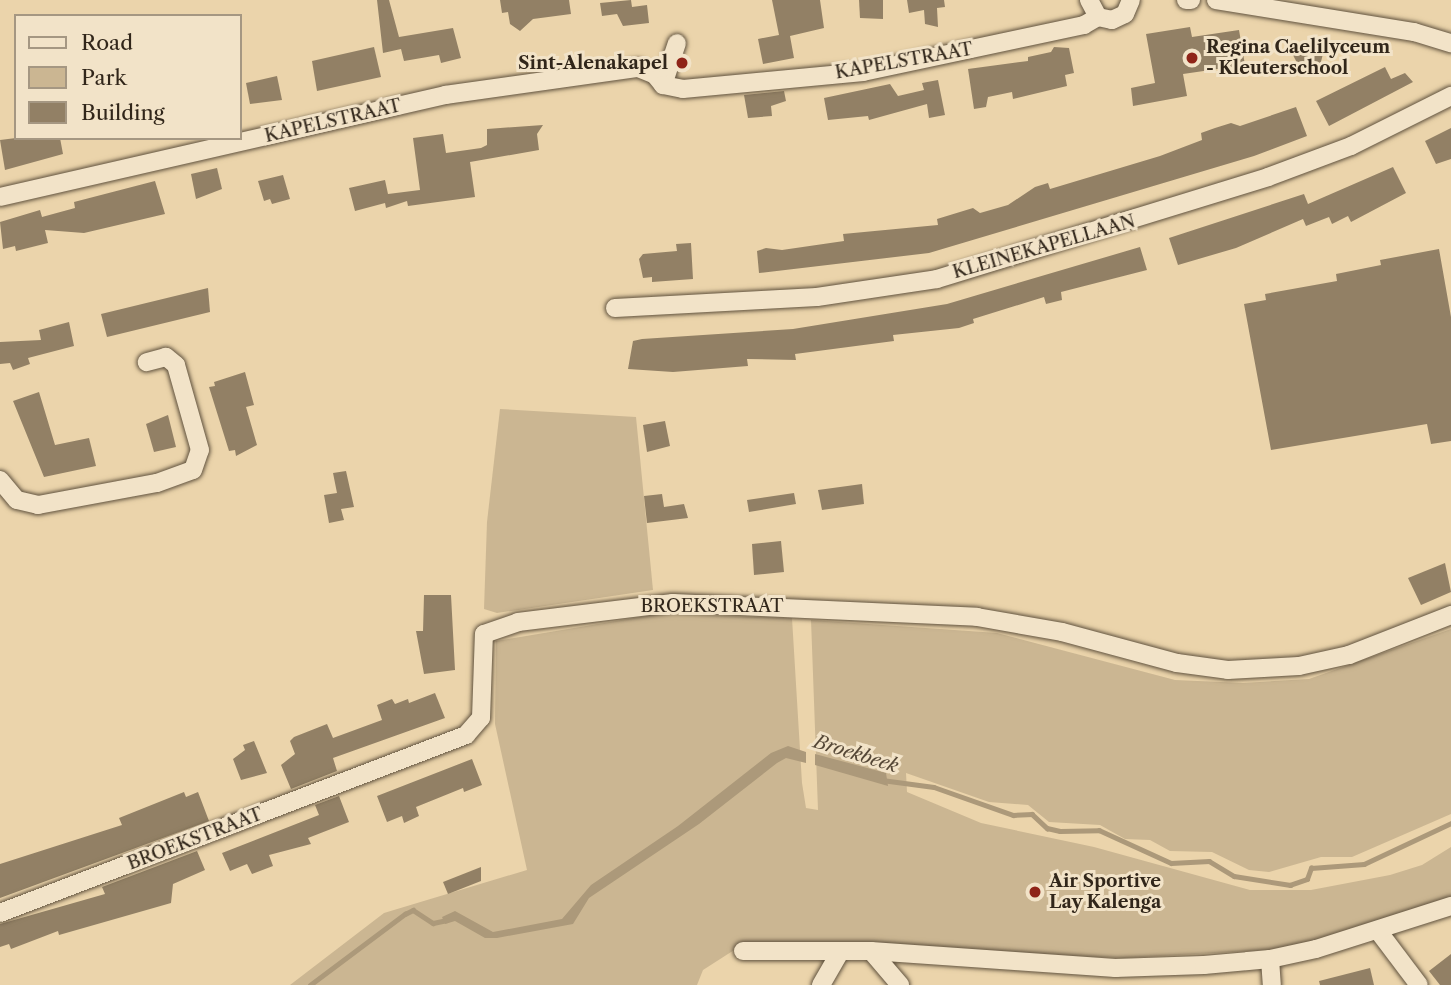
<!DOCTYPE html>
<style>
body{margin:0}
#map{position:relative;width:1451px;height:985px;overflow:hidden;background:#ebd4ab;font-family:"Libre Caslon Text",serif}
div>[style]{position:absolute}
.green>*{inset:0;background:#cbb692}
.water>*{inset:0;background:#ac997a}
.stream>*{height:4.5px;margin:-2.25px;padding:0 2.25px;transform-origin:2.25px;border-radius:2.25px;background:#ac997a}
.building>*{inset:0;background:#928065}
.roads{filter:drop-shadow(0 0 2px #60523e) drop-shadow(0 0 2px #60523e)}
.street>*{height:18px;margin:-9px;padding:0 9px;transform-origin:9px;border-radius:9px;background:#f2e3c8}
.dots>*{width:19px;height:19px;translate:-50% -50%;box-sizing:border-box;border:4px solid #f2e3c8;border-radius:50%}
span{translate:-50% -50%;white-space:nowrap;text-align:center;line-height:1.15;-webkit-text-stroke:6px #f2e3c8;paint-order:stroke}
.poi-label{font-size:18px;color:#31261a;font-weight:700}
.left{translate:0 -50%;text-align:left}
.right{translate:-100% -50%;text-align:right}
.street-label{font-size:18px;color:#31261a}
.water-label{font-size:19px;color:#564837;font-style:italic}
.legend{position:absolute;left:14px;top:14px;width:228px;height:126px;box-sizing:border-box;background:#f2e3c8;border:2px solid #a59782;margin:0;padding:9px 12px;list-style:none;font-size:21px;color:#31261a}
.legend li{display:flex;align-items:center;gap:14px;height:35px}
.legend b{width:35px;border:2px solid #a59782}
</style>
<div id="map">
<div class="green">
<div style="clip-path:polygon(500px 409px,636px 417px,653px 590px,497px 613px,484px 609px,487px 522px)"></div>
<div style="clip-path:polygon(658px 614px,792px 618px,802px 783px,806px 808px,818px 810px,811px 620px,997px 633px,1175px 680px,1243px 683px,1309px 679px,1451px 629px,1451px 814px,1352px 857px,1321px 857px,1269px 872px,1249px 870px,1212px 852px,1170px 851px,1150px 840px,1125px 839px,1100px 825px,1049px 822px,1028px 805px,989px 802px,906px 773px,907px 792px,981px 823px,1094px 847px,1250px 890px,1311px 890px,1390px 875px,1422px 865px,1451px 847px,1451px 897px,1346px 934px,1268px 950px,1124px 958px,742px 945px,703px 970px,697px 985px,290px 985px,384px 913px,527px 870px,495px 724px,496px 641px)"></div>
</div>
<div class="water">
<div style="clip-path:polygon(788px 746px,806px 752px,806px 763px,786px 758px,777px 763px,699px 824px,589px 898px,573px 924px,497px 938px,485px 938px,455px 921px,445px 924px,442px 917px,455px 911px,493px 932px,562px 919px,591px 885px,678px 826px,771px 753px)"></div>
<div style="clip-path:polygon(815px 754px,886px 773px,888px 786px,815px 765px)"></div>
</div>
<div class="stream">
<div style="left:882px;top:780px;width:52px;rotate:7.7deg"></div>
<div style="left:934px;top:787px;width:84px;rotate:19.5deg"></div>
<div style="left:1013px;top:815px;width:19px;rotate:-3deg"></div>
<div style="left:1032px;top:814px;width:21px;rotate:43deg"></div>
<div style="left:1047px;top:828px;width:13px;rotate:13deg"></div>
<div style="left:1060px;top:831px;width:39px;rotate:-1deg"></div>
<div style="left:1099px;top:830px;width:79px;rotate:24.6deg"></div>
<div style="left:1171px;top:863px;width:38px;rotate:-3deg"></div>
<div style="left:1209px;top:861px;width:29px;rotate:31deg"></div>
<div style="left:1234px;top:876px;width:57px;rotate:9.1deg"></div>
<div style="left:1290px;top:885px;width:18px;rotate:-19deg"></div>
<div style="left:1307px;top:879px;width:12px;rotate:-70deg"></div>
<div style="left:1311px;top:868px;width:53px;rotate:-4.3deg"></div>
<div style="left:1364px;top:864px;width:96px;rotate:-25.2deg"></div>
<div style="left:310px;top:985px;width:119px;rotate:-36.8deg"></div>
<div style="left:405px;top:914px;width:9px;rotate:-27deg"></div>
<div style="left:413px;top:910px;width:24px;rotate:33deg"></div>
<div style="left:433px;top:923px;width:14px;rotate:-12deg"></div>
</div>
<div class="building">
<div style="clip-path:polygon(377px 0,389px 0,399px 37px,453px 28px,461px 58px,441px 63px,439px 55px,404px 61px,401px 49px,383px 53px)"></div>
<div style="clip-path:polygon(500px 0,569px 0,571px 14px,533px 19px,520px 31px,510px 24px,508px 12px,502px 13px)"></div>
<div style="clip-path:polygon(631px 0,632px 7px,647px 5px,649px 23px,623px 26px,617px 14px,602px 16px,600px 3px)"></div>
<div style="clip-path:polygon(772px 0,820px 0,824px 28px,790px 36px,794px 58px,763px 64px,758px 39px,779px 35px)"></div>
<div style="clip-path:polygon(859px 0,883px 0,883px 19px,860px 18px)"></div>
<div style="clip-path:polygon(907px 0,944px 0,945px 7px,937px 8px,938px 27px,925px 24px,924px 10px,909px 13px)"></div>
<div style="clip-path:polygon(1190px 27px,1192px 37px,1239px 30px,1245px 65px,1183px 74px,1187px 96px,1133px 106px,1131px 88px,1155px 83px,1146px 34px)"></div>
<div style="clip-path:polygon(1285px 40px,1324px 50px,1317px 77px,1303px 74px)"></div>
<div style="clip-path:polygon(374px 47px,381px 77px,317px 91px,312px 61px)"></div>
<div style="clip-path:polygon(1054px 47px,1069px 48px,1074px 73px,1065px 75px,1067px 86px,1013px 99px,1012px 92px,988px 97px,986px 107px,974px 109px,968px 69px,1028px 61px,1028px 57px,1051px 52px)"></div>
<div style="clip-path:polygon(1385px 67px,1391px 79px,1405px 73px,1413px 82px,1329px 126px,1316px 101px)"></div>
<div style="clip-path:polygon(277px 76px,282px 100px,250px 104px,246px 83px)"></div>
<div style="clip-path:polygon(938px 80px,945px 115px,929px 118px,927px 104px,869px 120px,868px 116px,828px 120px,824px 98px,890px 84px,898px 96px,924px 90px,922px 83px)"></div>
<div style="clip-path:polygon(784px 91px,786px 101px,771px 106px,772px 116px,748px 118px,744px 95px)"></div>
<div style="clip-path:polygon(1296px 107px,1307px 136px,1254px 156px,929px 253px,759px 273px,757px 251px,766px 248px,782px 250px,844px 241px,843px 234px,938px 225px,937px 219px,973px 208px,980px 213px,1008px 205px,1035px 187px,1048px 183px,1050px 189px,1160px 156px,1202px 140px,1201px 133px,1215px 128px,1231px 123px,1240px 126px)"></div>
<div style="clip-path:polygon(543px 125px,537px 134px,539px 150px,470px 162px,475px 197px,408px 206px,407px 201px,386px 208px,385px 203px,355px 211px,349px 188px,385px 180px,388px 194px,420px 190px,413px 138px,443px 134px,446px 153px,481px 148px,487px 145px,487px 129px)"></div>
<div style="clip-path:polygon(1451px 128px,1451px 159px,1436px 164px,1425px 141px)"></div>
<div style="clip-path:polygon(16px 138px,60px 138px,63px 154px,5px 170px,0 140px)"></div>
<div style="clip-path:polygon(1393px 167px,1406px 193px,1351px 222px,1348px 216px,1332px 224px,1329px 217px,1306px 226px,1303px 219px,1236px 248px,1178px 265px,1169px 238px,1304px 194px,1308px 204px)"></div>
<div style="clip-path:polygon(217px 168px,222px 189px,196px 199px,191px 174px)"></div>
<div style="clip-path:polygon(283px 175px,290px 199px,272px 204px,270px 199px,264px 201px,258px 181px)"></div>
<div style="clip-path:polygon(155px 181px,165px 214px,84px 233px,45px 230px,48px 243px,16px 251px,15px 246px,3px 249px,0 222px,40px 210px,42px 217px,75px 208px,74px 202px)"></div>
<div style="clip-path:polygon(691px 243px,693px 279px,652px 282px,652px 277px,643px 278px,639px 259px,643px 254px,677px 251px,676px 244px)"></div>
<div style="clip-path:polygon(1140px 247px,1147px 270px,1061px 292px,1062px 300px,1046px 304px,1044px 297px,973px 319px,974px 323px,959px 328px,893px 335px,894px 341px,795px 354px,796px 360px,747px 359px,748px 366px,673px 372px,628px 369px,633px 341px,642px 339px,793px 329px,947px 304px)"></div>
<div style="clip-path:polygon(1439px 249px,1451px 317px,1451px 441px,1431px 444px,1427px 424px,1271px 450px,1244px 304px,1266px 300px,1265px 294px,1337px 281px,1336px 274px,1381px 265px,1380px 260px)"></div>
<div style="clip-path:polygon(208px 288px,210px 312px,107px 337px,101px 314px)"></div>
<div style="clip-path:polygon(69px 322px,74px 346px,28px 358px,30px 364px,13px 370px,10px 363px,0 364px,0 342px,41px 340px,39px 330px)"></div>
<div style="clip-path:polygon(245px 372px,254px 405px,246px 407px,257px 445px,236px 456px,235px 450px,229px 451px,209px 387px,215px 386px,214px 382px)"></div>
<div style="clip-path:polygon(39px 392px,55px 445px,89px 438px,96px 466px,44px 477px,13px 401px)"></div>
<div style="clip-path:polygon(168px 415px,176px 447px,154px 452px,146px 424px)"></div>
<div style="clip-path:polygon(665px 421px,670px 446px,647px 452px,643px 425px)"></div>
<div style="clip-path:polygon(346px 471px,354px 507px,341px 509px,344px 520px,329px 523px,324px 495px,337px 493px,333px 473px)"></div>
<div style="clip-path:polygon(862px 484px,864px 504px,822px 510px,818px 490px)"></div>
<div style="clip-path:polygon(794px 493px,796px 504px,749px 512px,747px 500px)"></div>
<div style="clip-path:polygon(662px 494px,664px 507px,684px 504px,688px 518px,647px 523px,644px 496px)"></div>
<div style="clip-path:polygon(781px 541px,784px 572px,754px 575px,752px 544px)"></div>
<div style="clip-path:polygon(1445px 563px,1451px 592px,1421px 605px,1408px 578px)"></div>
<div style="clip-path:polygon(424px 595px,451px 595px,455px 670px,424px 674px,416px 631px,423px 631px)"></div>
<div style="clip-path:polygon(435px 693px,445px 718px,333px 758px,337px 771px,291px 789px,281px 765px,295px 754px,290px 741px,294px 737px,327px 724px,333px 738px,382px 720px,377px 705px,392px 699px,395px 704px,408px 699px,409px 703px)"></div>
<div style="clip-path:polygon(254px 741px,267px 773px,241px 780px,233px 759px,245px 750px,243px 745px)"></div>
<div style="clip-path:polygon(472px 759px,482px 785px,464px 792px,463px 788px,416px 807px,419px 816px,404px 823px,402px 816px,387px 822px,377px 796px)"></div>
<div style="clip-path:polygon(184px 792px,186px 797px,198px 792px,209px 821px,0 898px,0 864px,122px 825px,119px 818px)"></div>
<div style="clip-path:polygon(339px 796px,349px 822px,308px 838px,311px 844px,269px 855px,273px 866px,252px 874px,247px 864px,230px 871px,222px 853px,319px 815px,315px 805px)"></div>
<div style="clip-path:polygon(197px 851px,205px 870px,173px 884px,171px 903px,59px 935px,58px 931px,11px 949px,9px 944px,0 947px,0 924px,105px 894px,102px 887px)"></div>
<div style="clip-path:polygon(481px 867px,481px 881px,448px 894px,443px 882px)"></div>
<div style="clip-path:polygon(1451px 954px,1451px 985px,1440px 985px,1429px 971px)"></div>
<div style="clip-path:polygon(1370px 968px,1374px 985px,1320px 985px,1319px 981px)"></div>
</div>
<div class="roads">
<div class="street">
<div style="left:1089px;top:0;width:19px;rotate:62deg"></div>
<div style="left:1098px;top:17px;width:14px;rotate:12deg"></div>
<div style="left:1112px;top:20px;width:14px;rotate:-25deg"></div>
<div style="left:1125px;top:14px;width:15px;rotate:-67deg"></div>
<div style="left:1186px;top:0;width:5px"></div>
<div style="left:1216px;top:0;width:201px;rotate:9.2deg"></div>
<div style="left:1414px;top:32px;width:39px;rotate:17deg"></div>
<div style="left:663px;top:85px;width:44px;rotate:-71.6deg"></div>
<div style="left:0;top:197px;width:457px;rotate:-12.9deg"></div>
<div style="left:445px;top:95px;width:195px;rotate:-8deg"></div>
<div style="left:638px;top:68px;width:18px;rotate:22deg"></div>
<div style="left:655px;top:75px;width:13px;rotate:51deg"></div>
<div style="left:663px;top:85px;width:20px;rotate:11deg"></div>
<div style="left:683px;top:89px;width:181px;rotate:-5.4deg"></div>
<div style="left:863px;top:72px;width:226px;rotate:-12deg"></div>
<div style="left:1084px;top:25px;width:16px;rotate:-30deg"></div>
<div style="left:615px;top:308px;width:202px;rotate:-3.1deg"></div>
<div style="left:817px;top:297px;width:121px;rotate:-8.5deg"></div>
<div style="left:937px;top:279px;width:346px;rotate:-17.1deg"></div>
<div style="left:1268px;top:177px;width:89px;rotate:-20.5deg"></div>
<div style="left:1351px;top:146px;width:112px;rotate:-26.6deg"></div>
<div style="left:0;top:480px;width:26px;rotate:50deg"></div>
<div style="left:17px;top:500px;width:22px;rotate:13deg"></div>
<div style="left:38px;top:505px;width:121px;rotate:-10.5deg"></div>
<div style="left:157px;top:483px;width:38px;rotate:-20deg"></div>
<div style="left:193px;top:470px;width:21px;rotate:-71deg"></div>
<div style="left:200px;top:450px;width:88px;rotate:-105.8deg"></div>
<div style="left:176px;top:365px;width:13px;rotate:-141deg"></div>
<div style="left:166px;top:357px;width:20px;rotate:165deg"></div>
<div style="left:0;top:913px;width:499px;rotate:-20.9deg"></div>
<div style="left:466px;top:735px;width:23px;rotate:-49deg"></div>
<div style="left:481px;top:718px;width:84px;rotate:-88deg"></div>
<div style="left:484px;top:634px;width:36px;rotate:-19deg"></div>
<div style="left:518px;top:622px;width:156px;rotate:-7deg"></div>
<div style="left:673px;top:603px;width:304px;rotate:2.6deg"></div>
<div style="left:977px;top:617px;width:86px;rotate:10deg"></div>
<div style="left:1062px;top:632px;width:119px;rotate:15.1deg"></div>
<div style="left:1177px;top:663px;width:51px;rotate:7.8deg"></div>
<div style="left:1228px;top:670px;width:71px;rotate:-3.2deg"></div>
<div style="left:1299px;top:666px;width:51px;rotate:-12.4deg"></div>
<div style="left:1349px;top:655px;width:110px;rotate:-21.4deg"></div>
<div style="left:1379px;top:932px;width:66px;rotate:53deg"></div>
<div style="left:743px;top:951px;width:128px"></div>
<div style="left:871px;top:951px;width:245px;rotate:4deg"></div>
<div style="left:1115px;top:968px;width:89px;rotate:-1.9deg"></div>
<div style="left:1204px;top:965px;width:66px;rotate:-5.2deg"></div>
<div style="left:1270px;top:959px;width:47px;rotate:-12.3deg"></div>
<div style="left:1316px;top:949px;width:142px;rotate:-17.7deg"></div>
<div style="left:871px;top:951px;width:45px;rotate:49.5deg"></div>
<div style="left:1270px;top:959px;width:26px;rotate:86deg"></div>
<div style="left:821px;top:985px;width:39px;rotate:-60deg"></div>
</div>
</div>
<div class="dots">
<div style="left:1192px;top:58px;background:#8f2418"></div>
<div style="left:682px;top:63px;background:#8f2418"></div>
<div style="left:1035px;top:892px;background:#8f2418"></div>
</div>
<div class="poi-label">
<span class="left" style="left:1206px;top:58px">Regina Caelilyceum<br>- Kleuterschool</span>
<span class="right" style="left:668px;top:63px">Sint-Alenakapel</span>
<span class="left" style="left:1049px;top:892px">Air Sportive<br>Lay Kalenga</span>
</div>
<div class="street-label">
<span style="left:904px;top:61px;rotate:-10deg">KAPELSTRAAT</span>
<span style="left:333px;top:121px;rotate:-13deg">KAPELSTRAAT</span>
<span style="left:1044px;top:247px;rotate:-16deg">KLEINEKAPELLAAN</span>
<span style="left:712px;top:606px">BROEKSTRAAT</span>
<span style="left:195px;top:839px;rotate:-21deg">BROEKSTRAAT</span>
</div>
<div class="water-label">
<span style="left:856px;top:754px;rotate:17deg">Broekbeek</span>
</div>
<ul class="legend">
<li><b style="height:9px;background:#f2e3c8"></b>Road</li>
<li><b style="height:19px;background:#cbb692"></b>Park</li>
<li><b style="height:19px;background:#928065"></b>Building</li>
</ul>
</div>
